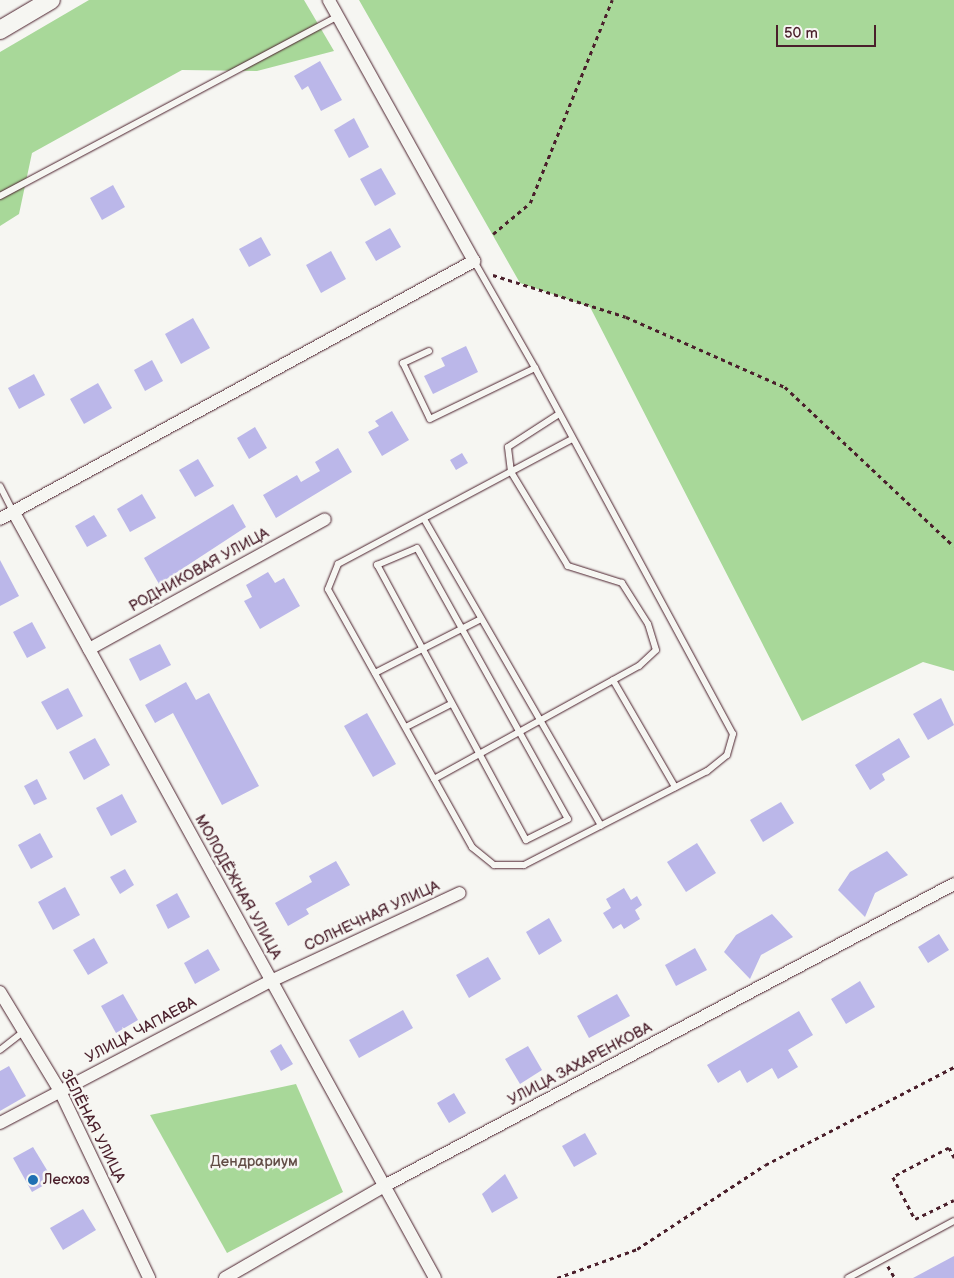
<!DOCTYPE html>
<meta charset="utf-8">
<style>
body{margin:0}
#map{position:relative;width:954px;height:1278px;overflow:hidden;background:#f6f6f2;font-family:"Balsamiq Sans",sans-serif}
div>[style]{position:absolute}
.green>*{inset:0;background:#a8d899}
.building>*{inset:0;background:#bbb7e9}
.path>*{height:2.5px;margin-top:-1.25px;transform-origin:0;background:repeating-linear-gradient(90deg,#4a1f2b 0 4px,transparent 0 8px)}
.roads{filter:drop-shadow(0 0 1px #4a1f2b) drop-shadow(0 0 1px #4a1f2b)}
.lane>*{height:6px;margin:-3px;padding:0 3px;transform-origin:3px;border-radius:3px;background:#f6f6f2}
.street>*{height:12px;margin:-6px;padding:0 6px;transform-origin:6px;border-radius:6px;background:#f6f6f2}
.secondary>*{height:18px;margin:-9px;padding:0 9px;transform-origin:9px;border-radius:9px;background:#f6f6f2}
.dots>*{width:14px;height:14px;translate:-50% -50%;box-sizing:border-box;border:2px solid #f6f6f2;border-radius:50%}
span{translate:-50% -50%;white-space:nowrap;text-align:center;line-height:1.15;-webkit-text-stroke:5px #f6f6f2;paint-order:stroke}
.street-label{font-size:15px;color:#4a1f2b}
.park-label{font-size:15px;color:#624d46}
.poi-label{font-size:15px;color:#4a1f2b}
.left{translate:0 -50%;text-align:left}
.scale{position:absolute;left:776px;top:25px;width:100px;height:22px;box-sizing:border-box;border:2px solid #4a1f2b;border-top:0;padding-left:6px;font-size:15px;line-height:18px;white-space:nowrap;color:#4a1f2b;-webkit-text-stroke:4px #f6f6f2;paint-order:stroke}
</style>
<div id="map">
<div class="green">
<div style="clip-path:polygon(89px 0,304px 0,334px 51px,257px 71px,182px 70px,32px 153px,19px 214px,0 226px,0 52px)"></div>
<div style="clip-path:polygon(359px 0,954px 0,954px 671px,923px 662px,802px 721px,590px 307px,520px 283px)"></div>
<div style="clip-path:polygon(296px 1084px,343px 1192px,227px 1253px,150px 1115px)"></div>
</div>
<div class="building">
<div style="clip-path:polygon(320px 61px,342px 100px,321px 111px,308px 86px,302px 90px,294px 76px)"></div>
<div style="clip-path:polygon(354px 118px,369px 147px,349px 158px,334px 130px)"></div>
<div style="clip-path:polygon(381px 168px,396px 194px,375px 206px,360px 179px)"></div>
<div style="clip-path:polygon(113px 185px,125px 207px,102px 220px,90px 198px)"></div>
<div style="clip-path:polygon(390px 228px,401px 247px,376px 261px,365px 242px)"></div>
<div style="clip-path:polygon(261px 237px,271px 255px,249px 267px,239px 249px)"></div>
<div style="clip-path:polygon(331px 251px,346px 279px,321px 293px,306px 265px)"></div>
<div style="clip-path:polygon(193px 318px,210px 348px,181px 364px,165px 334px)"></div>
<div style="clip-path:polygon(466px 346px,478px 372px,433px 394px,424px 376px,445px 366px,441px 358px)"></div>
<div style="clip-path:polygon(152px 360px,163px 381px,145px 391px,134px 370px)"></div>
<div style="clip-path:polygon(34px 374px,45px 395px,19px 409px,8px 388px)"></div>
<div style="clip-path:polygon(98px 383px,112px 408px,84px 424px,70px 399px)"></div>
<div style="clip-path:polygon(392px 411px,409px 440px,382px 456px,368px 432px,379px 426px,375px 421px)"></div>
<div style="clip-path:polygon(255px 427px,267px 448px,249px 459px,237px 438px)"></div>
<div style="clip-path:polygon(338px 448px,352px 472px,276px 518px,263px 495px,297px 475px,301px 482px,320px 471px,315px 462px)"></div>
<div style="clip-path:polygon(462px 453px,468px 463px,456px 470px,450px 460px)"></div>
<div style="clip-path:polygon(198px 459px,214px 486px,195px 497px,179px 470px)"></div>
<div style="clip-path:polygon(142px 494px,156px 518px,130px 532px,117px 509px)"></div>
<div style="clip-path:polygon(233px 504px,246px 527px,159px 584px,144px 558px)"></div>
<div style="clip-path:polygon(94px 515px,107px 536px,87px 547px,75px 526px)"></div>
<div style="clip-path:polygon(0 560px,19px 596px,0 606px)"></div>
<div style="clip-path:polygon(268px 572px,275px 583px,284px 578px,300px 606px,260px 629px,244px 601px,252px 597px,246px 585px)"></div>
<div style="clip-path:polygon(32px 622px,46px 648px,27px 658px,13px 632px)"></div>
<div style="clip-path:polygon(160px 644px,171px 665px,140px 681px,129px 659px)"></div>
<div style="clip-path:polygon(186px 682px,196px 700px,209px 693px,259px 786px,222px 805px,173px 713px,155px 723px,145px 705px)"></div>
<div style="clip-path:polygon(68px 688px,83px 716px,57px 730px,41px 702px)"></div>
<div style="clip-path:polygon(941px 698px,954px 725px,928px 740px,913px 714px)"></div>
<div style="clip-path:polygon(367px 713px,396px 764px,373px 777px,344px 726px)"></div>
<div style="clip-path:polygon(95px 738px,110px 765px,84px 780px,69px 752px)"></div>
<div style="clip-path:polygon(899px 738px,910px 757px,882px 774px,885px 780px,870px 790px,855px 765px)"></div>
<div style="clip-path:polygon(37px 779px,47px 799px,34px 805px,24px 786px)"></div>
<div style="clip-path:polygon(122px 794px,137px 822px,111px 836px,96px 808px)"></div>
<div style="clip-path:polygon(781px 802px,794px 823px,763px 842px,750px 820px)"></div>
<div style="clip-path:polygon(40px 833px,53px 857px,31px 869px,18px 845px)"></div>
<div style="clip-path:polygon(697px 843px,716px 873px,686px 892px,667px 862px)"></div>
<div style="clip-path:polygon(887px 851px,908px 875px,875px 893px,865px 917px,838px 890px,850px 872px)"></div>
<div style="clip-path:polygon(336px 861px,350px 885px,306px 909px,309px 914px,288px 926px,275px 903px,312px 882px,309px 876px)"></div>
<div style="clip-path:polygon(125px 869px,134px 885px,120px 894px,110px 877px)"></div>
<div style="clip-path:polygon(65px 887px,80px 915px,53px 930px,38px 902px)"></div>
<div style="clip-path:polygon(624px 888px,631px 900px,637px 896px,642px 905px,635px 910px,640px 919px,624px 929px,621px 924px,613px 929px,603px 913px,611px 908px,606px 899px)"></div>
<div style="clip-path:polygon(177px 893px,190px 917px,168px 929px,156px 905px)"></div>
<div style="clip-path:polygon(772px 914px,793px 937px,761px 955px,750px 979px,724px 952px,736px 935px)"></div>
<div style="clip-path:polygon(549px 918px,562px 941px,539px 955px,526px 932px)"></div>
<div style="clip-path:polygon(939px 934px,949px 950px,928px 963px,918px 947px)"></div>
<div style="clip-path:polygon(94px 938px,108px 963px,88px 975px,73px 950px)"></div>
<div style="clip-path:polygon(695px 948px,707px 970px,676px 986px,665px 965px)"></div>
<div style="clip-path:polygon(208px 949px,220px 970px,195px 984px,184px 963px)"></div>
<div style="clip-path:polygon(488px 957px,501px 979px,469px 998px,456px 975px)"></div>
<div style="clip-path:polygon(860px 981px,875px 1007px,846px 1024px,831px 999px)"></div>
<div style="clip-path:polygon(123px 994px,138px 1020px,116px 1033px,101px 1006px)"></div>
<div style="clip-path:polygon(617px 994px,630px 1016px,589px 1038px,577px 1016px)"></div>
<div style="clip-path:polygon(403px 1010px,413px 1028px,359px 1058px,349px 1040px)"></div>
<div style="clip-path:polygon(799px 1011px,813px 1035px,788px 1050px,798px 1067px,778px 1079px,772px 1068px,747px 1083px,740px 1070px,718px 1083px,707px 1065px)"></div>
<div style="clip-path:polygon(281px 1044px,293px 1064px,281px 1071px,270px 1051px)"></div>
<div style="clip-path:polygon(528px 1046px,542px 1070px,520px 1084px,505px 1059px)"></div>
<div style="clip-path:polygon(9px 1066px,26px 1096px,0 1111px,0 1071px)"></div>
<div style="clip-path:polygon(454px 1093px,466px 1113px,449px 1123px,437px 1103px)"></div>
<div style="clip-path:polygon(585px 1133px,597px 1154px,574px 1167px,562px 1146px)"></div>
<div style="clip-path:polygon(33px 1147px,53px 1180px,32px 1192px,13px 1158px)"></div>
<div style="clip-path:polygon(505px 1174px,518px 1198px,492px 1213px,482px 1194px)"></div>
<div style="clip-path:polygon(83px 1209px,96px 1230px,63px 1250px,50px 1228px)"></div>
<div style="clip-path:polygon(954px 1256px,954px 1278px,913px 1278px)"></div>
</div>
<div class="path">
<div style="left:493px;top:234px;width:48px;rotate:-40deg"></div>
<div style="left:530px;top:203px;width:219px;rotate:-68deg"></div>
<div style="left:493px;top:275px;width:139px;rotate:17.5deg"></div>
<div style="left:626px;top:317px;width:174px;rotate:23.8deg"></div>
<div style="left:785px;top:387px;width:232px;rotate:43.3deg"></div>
<div style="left:954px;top:1158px;width:11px;rotate:-117deg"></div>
<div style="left:949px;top:1148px;width:63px;rotate:152.6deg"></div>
<div style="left:893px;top:1177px;width:47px;rotate:62.4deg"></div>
<div style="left:915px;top:1219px;width:43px;rotate:-26deg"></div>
<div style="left:888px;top:1266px;width:14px;rotate:60deg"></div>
<div style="left:557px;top:1278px;width:85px;rotate:-19.9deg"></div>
<div style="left:637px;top:1249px;width:153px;rotate:-33.3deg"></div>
<div style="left:765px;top:1165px;width:213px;rotate:-27.4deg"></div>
</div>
<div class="roads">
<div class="lane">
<div style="left:0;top:196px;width:383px;rotate:-28deg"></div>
<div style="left:474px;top:261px;width:123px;rotate:60.3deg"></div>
<div style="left:535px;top:368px;width:416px;rotate:61.6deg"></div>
<div style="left:733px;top:734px;width:22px;rotate:106deg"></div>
<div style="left:727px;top:755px;width:26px;rotate:141deg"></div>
<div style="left:707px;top:771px;width:206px;rotate:152.8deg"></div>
<div style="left:524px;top:865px;width:30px;rotate:180deg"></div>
<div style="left:494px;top:865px;width:28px;rotate:-141deg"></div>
<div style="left:472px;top:847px;width:295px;rotate:-119.2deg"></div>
<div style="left:328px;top:589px;width:27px;rotate:-68deg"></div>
<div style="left:338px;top:564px;width:265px;rotate:-28.1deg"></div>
<div style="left:429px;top:351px;width:29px;rotate:155deg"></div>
<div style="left:403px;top:363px;width:62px;rotate:64.3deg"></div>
<div style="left:430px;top:419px;width:117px;rotate:-25.9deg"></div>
<div style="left:0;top:486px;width:28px;rotate:63deg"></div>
<div style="left:424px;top:519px;width:354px;rotate:60deg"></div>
<div style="left:417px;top:548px;width:310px;rotate:60.9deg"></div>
<div style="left:568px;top:819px;width:47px;rotate:153.4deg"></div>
<div style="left:526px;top:840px;width:313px;rotate:-118.4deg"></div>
<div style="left:377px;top:565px;width:43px;rotate:-23deg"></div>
<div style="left:375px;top:673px;width:119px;rotate:-27deg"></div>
<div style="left:613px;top:680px;width:124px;rotate:59.9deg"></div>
<div style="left:406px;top:727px;width:51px;rotate:-27.1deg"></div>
<div style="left:434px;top:779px;width:234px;rotate:-28.9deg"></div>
<div style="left:639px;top:666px;width:23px;rotate:-43deg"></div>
<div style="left:656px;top:650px;width:27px;rotate:-107deg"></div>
<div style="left:648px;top:624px;width:49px;rotate:-122.4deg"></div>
<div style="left:622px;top:583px;width:57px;rotate:-162.5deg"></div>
<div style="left:568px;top:566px;width:110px;rotate:-121.2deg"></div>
<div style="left:511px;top:472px;width:25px;rotate:-97deg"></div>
<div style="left:508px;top:447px;width:61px;rotate:-32.9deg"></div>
<div style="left:0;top:1050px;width:29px;rotate:-38deg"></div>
<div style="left:848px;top:1278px;width:120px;rotate:-28.3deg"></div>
</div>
<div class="street">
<div style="left:13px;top:511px;width:875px;rotate:61.18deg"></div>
<div style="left:0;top:519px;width:540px;rotate:-28.56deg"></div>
<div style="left:474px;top:261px;width:299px;rotate:-119.1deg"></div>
<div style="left:89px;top:649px;width:269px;rotate:-28.8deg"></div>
<div style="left:0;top:992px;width:116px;rotate:58.8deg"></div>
<div style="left:60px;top:1091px;width:207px;rotate:64.5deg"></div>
<div style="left:0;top:1123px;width:306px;rotate:-27.7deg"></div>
<div style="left:271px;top:981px;width:208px;rotate:-25deg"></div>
<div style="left:225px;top:1278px;width:186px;rotate:-30deg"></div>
<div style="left:386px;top:1185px;width:643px;rotate:-27.92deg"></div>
</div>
<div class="secondary">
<div style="left:0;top:30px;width:59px;rotate:-30.5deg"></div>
</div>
</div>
<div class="dots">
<div style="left:33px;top:1180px;background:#1f6fb2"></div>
</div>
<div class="street-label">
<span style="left:199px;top:570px;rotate:-29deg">РОДНИКОВАЯ УЛИЦА</span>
<span style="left:238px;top:887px;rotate:61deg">МОЛОДЁЖНАЯ УЛИЦА</span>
<span style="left:372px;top:916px;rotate:-25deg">СОЛНЕЧНАЯ УЛИЦА</span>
<span style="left:141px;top:1030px;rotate:-28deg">УЛИЦА ЧАПАЕВА</span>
<span style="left:580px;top:1064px;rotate:-28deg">УЛИЦА ЗАХАРЕНКОВА</span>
<span style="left:93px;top:1126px;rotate:63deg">ЗЕЛЁНАЯ УЛИЦА</span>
</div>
<div class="park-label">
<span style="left:254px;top:1162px">Дендрариум</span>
</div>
<div class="poi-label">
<span class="left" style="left:43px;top:1180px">Лесхоз</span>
</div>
<div class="scale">50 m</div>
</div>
